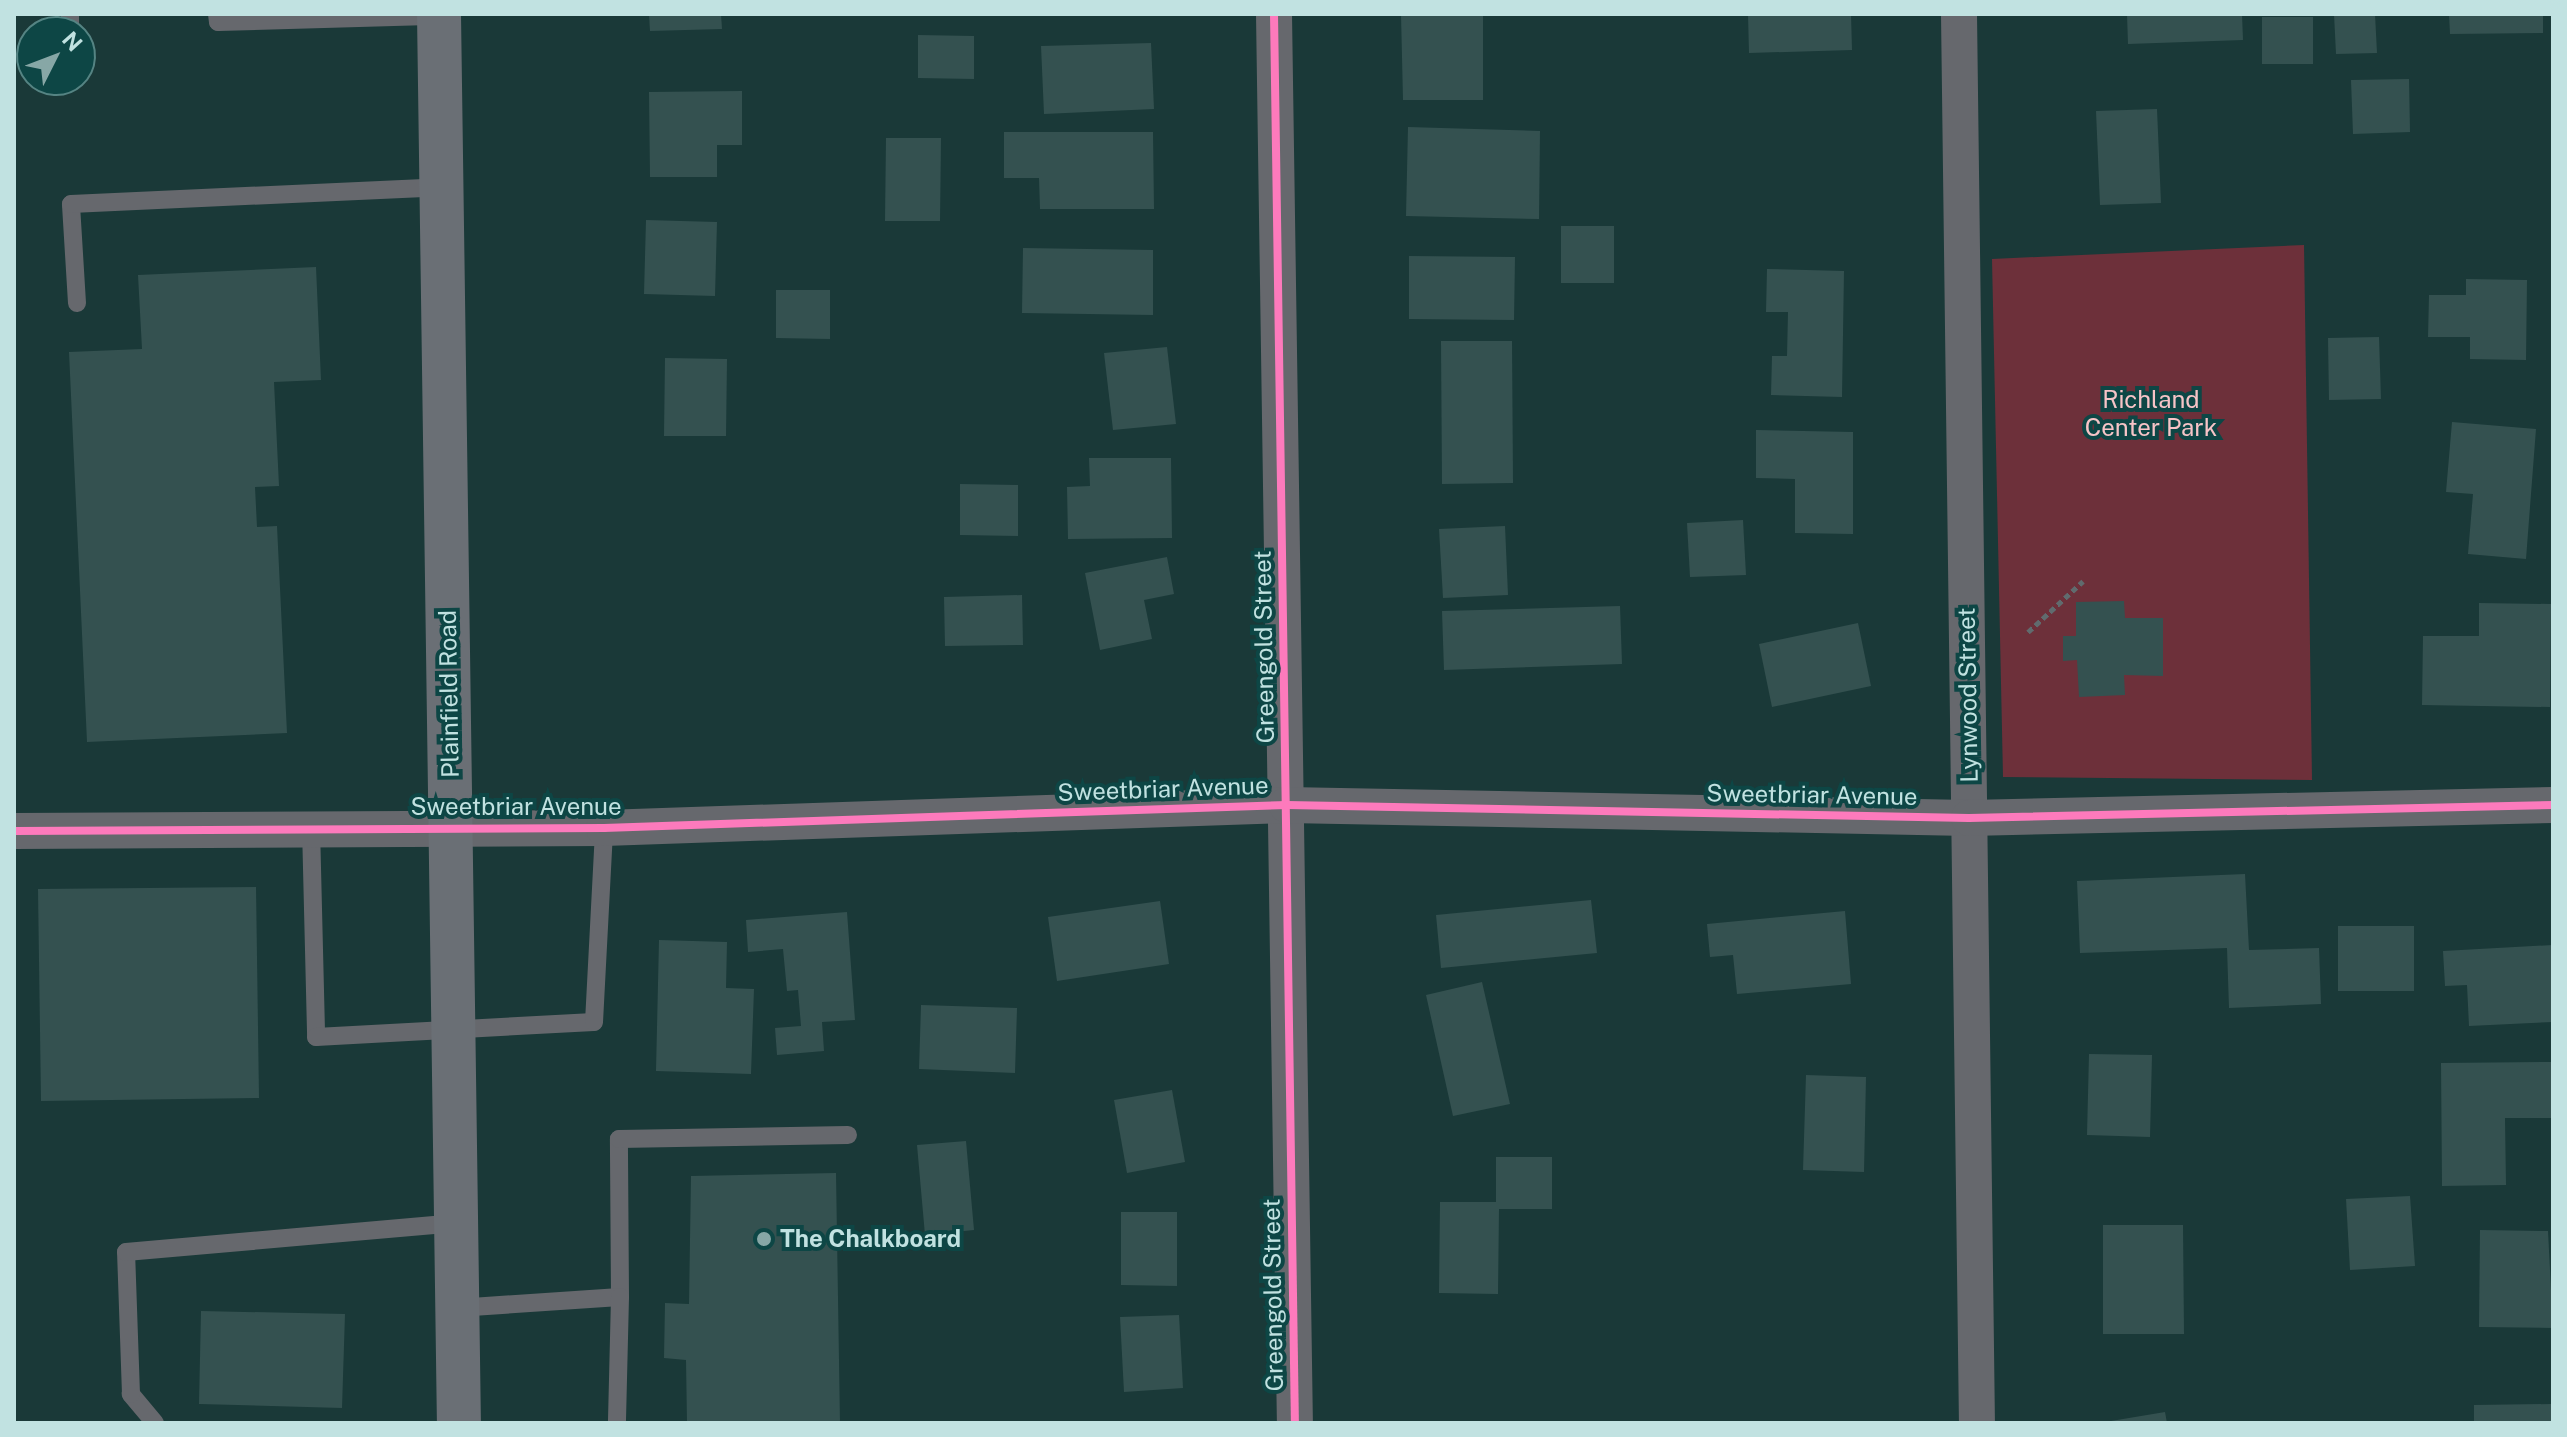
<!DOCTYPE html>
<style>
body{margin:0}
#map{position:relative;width:2567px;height:1437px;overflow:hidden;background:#1a3938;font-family:"Public Sans",sans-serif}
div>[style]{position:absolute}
.green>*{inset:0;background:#6d303a}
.building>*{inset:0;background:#345150}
.path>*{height:5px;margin-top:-2.5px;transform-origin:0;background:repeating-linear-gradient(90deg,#606b6e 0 6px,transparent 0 10px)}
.service>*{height:18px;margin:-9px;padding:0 9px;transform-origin:9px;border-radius:9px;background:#66686d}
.minor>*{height:36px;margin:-18px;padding:0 18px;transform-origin:18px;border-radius:18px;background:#66686d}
.primary>*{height:44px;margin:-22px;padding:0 22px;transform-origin:22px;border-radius:22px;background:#6a6f75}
.cycleway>*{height:8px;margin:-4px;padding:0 4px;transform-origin:4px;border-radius:4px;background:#fd7abc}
.dots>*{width:22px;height:22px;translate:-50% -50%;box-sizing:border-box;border:4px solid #0d4645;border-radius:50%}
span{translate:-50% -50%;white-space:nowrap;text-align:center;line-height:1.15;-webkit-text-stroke:8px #0d4645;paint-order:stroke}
.park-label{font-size:24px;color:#f7c4c7}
.street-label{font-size:24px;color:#c1e2e1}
.poi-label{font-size:24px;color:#c1e2e1;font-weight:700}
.left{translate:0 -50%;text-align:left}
.frame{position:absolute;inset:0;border:16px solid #c1e2e1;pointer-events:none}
.north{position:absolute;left:16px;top:16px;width:80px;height:80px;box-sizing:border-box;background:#0d4645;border:2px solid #558483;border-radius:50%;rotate:48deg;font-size:22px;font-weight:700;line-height:32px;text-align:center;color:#c1e2e1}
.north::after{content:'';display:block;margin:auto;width:28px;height:36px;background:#87a7a6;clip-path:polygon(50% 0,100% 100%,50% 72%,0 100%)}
</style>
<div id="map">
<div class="green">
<div style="clip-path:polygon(2304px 245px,2312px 780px,2003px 777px,1992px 259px)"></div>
</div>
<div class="building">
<div style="clip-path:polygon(649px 14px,721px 14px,722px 29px,650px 31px)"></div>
<div style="clip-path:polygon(1401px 14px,1483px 14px,1483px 100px,1403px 100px)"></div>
<div style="clip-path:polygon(1748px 14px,1851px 14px,1852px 50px,1749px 53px)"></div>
<div style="clip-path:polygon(2127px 14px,2242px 14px,2243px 40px,2128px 44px)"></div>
<div style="clip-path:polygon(2334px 14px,2375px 14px,2377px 53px,2336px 54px)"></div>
<div style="clip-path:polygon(2449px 14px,2543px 14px,2543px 33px,2450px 34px)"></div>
<div style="clip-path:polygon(2262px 17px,2313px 17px,2313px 64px,2262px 64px)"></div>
<div style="clip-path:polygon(918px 35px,974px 36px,974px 79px,918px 78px)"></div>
<div style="clip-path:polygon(1151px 43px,1154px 109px,1044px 114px,1041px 46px)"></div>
<div style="clip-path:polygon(2409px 79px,2410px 132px,2353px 134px,2351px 80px)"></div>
<div style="clip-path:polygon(742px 91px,742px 145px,717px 145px,717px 177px,650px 177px,649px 92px)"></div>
<div style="clip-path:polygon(2157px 109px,2161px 203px,2100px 205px,2096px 111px)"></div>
<div style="clip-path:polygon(1408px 127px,1540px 131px,1539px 219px,1406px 216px)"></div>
<div style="clip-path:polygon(1004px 132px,1153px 132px,1154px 209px,1040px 209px,1039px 178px,1004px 178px)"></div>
<div style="clip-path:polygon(886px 138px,941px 138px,940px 221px,885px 221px)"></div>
<div style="clip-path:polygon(646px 220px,717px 222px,715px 296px,644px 294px)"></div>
<div style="clip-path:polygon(1561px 226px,1614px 226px,1614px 283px,1561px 283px)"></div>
<div style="clip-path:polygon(1023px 248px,1153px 250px,1153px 315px,1022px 313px)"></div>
<div style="clip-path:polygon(1409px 256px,1515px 257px,1514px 320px,1409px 319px)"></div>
<div style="clip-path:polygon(316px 267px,321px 380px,274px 382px,279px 486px,255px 487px,257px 527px,277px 526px,287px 733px,87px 742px,69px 352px,142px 349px,138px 275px)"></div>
<div style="clip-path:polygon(1767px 269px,1844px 271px,1842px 397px,1771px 395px,1772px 356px,1787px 356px,1788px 312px,1766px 312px)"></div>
<div style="clip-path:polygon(2466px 279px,2527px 280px,2526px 360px,2470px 359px,2470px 337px,2428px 337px,2429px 295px,2466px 295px)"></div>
<div style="clip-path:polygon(776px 290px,830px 290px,830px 339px,776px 338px)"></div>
<div style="clip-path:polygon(2379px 337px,2381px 399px,2329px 400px,2328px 338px)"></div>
<div style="clip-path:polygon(1441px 341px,1512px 341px,1513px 483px,1442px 484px)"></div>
<div style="clip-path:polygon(1167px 347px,1176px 424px,1113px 430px,1104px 353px)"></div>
<div style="clip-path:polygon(665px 358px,727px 359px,726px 436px,664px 436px)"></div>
<div style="clip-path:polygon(2452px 422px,2536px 429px,2526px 559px,2468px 554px,2473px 494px,2446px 492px)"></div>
<div style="clip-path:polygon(1756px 430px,1853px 432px,1853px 534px,1795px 533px,1795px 479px,1756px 478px)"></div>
<div style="clip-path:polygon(1089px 458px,1171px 458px,1172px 538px,1068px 539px,1067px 487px,1090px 486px)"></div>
<div style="clip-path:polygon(960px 484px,1018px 485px,1018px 536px,960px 535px)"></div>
<div style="clip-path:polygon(1743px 520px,1746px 575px,1690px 577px,1687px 523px)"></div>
<div style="clip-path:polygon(1505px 526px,1508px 595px,1443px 598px,1439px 529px)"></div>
<div style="clip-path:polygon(1167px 557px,1174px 594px,1144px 600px,1152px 639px,1100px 650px,1085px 573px)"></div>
<div style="clip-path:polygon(1022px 595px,1023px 645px,945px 646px,944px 597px)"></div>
<div style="clip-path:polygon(2124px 601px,2125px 618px,2163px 618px,2163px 676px,2124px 675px,2125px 695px,2079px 697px,2077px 660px,2063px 661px,2063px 636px,2076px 636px,2076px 602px)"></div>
<div style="clip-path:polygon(2479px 603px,2551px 604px,2550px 707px,2422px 705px,2423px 636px,2479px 636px)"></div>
<div style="clip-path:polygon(1620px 606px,1622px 664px,1444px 670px,1442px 611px)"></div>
<div style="clip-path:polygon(1858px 623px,1871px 686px,1772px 707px,1759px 644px)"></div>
<div style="clip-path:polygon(2245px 874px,2249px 950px,2319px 948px,2321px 1004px,2229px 1008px,2227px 948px,2080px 953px,2077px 881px)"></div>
<div style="clip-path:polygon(256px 887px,259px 1098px,41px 1101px,38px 889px)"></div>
<div style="clip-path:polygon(1591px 900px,1597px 953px,1441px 968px,1436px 915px)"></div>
<div style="clip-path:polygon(1160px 901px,1169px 964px,1057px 981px,1048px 917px)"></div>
<div style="clip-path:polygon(1845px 911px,1851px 984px,1737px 994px,1733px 955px,1710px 957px,1707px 924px)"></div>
<div style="clip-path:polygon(847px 912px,855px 1020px,822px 1022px,824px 1051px,777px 1055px,775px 1028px,801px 1026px,798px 990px,787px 991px,783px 949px,748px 952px,746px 920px)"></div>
<div style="clip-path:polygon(2338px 926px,2414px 926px,2414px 991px,2338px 991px)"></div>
<div style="clip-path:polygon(659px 940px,727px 942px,726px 988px,754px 989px,751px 1074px,656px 1071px)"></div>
<div style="clip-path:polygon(2553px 945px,2553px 1022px,2469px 1026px,2467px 985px,2445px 986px,2443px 951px)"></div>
<div style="clip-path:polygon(1482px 982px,1510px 1104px,1453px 1116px,1426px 995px)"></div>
<div style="clip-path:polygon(921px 1005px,1017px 1008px,1015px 1073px,919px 1069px)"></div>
<div style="clip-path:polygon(2089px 1054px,2152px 1055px,2150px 1137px,2087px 1135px)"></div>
<div style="clip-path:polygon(2553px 1062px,2553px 1118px,2505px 1118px,2506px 1185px,2442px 1186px,2441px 1063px)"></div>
<div style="clip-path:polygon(1806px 1075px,1866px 1077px,1864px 1172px,1803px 1170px)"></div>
<div style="clip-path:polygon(1172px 1090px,1185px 1162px,1127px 1173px,1114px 1100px)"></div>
<div style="clip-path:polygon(966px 1141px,974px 1230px,925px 1235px,917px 1145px)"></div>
<div style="clip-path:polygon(1496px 1157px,1552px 1157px,1552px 1209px,1499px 1209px,1498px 1294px,1439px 1293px,1440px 1202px,1496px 1202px)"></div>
<div style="clip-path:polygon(836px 1173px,840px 1423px,687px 1423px,686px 1360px,664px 1358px,665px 1303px,689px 1304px,691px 1176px)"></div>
<div style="clip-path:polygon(2410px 1196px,2415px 1266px,2350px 1270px,2346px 1199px)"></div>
<div style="clip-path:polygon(1121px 1212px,1177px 1212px,1177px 1286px,1121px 1285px)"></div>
<div style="clip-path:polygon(2103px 1225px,2183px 1225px,2184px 1334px,2103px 1334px)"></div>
<div style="clip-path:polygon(2480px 1230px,2548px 1231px,2553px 1328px,2479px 1327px)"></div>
<div style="clip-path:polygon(201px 1311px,345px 1314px,342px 1408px,199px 1404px)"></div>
<div style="clip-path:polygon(1179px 1315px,1183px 1388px,1124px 1392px,1120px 1317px)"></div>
<div style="clip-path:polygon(2551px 1404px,2551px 1423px,2474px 1423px,2474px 1405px)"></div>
<div style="clip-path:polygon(2165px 1412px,2167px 1423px,2111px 1423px,2111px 1421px)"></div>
</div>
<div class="path">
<div style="left:2028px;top:632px;width:75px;rotate:-42.8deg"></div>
</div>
<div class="service">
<div style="left:70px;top:14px;width:18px;rotate:90deg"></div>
<div style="left:217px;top:14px;width:8px;rotate:83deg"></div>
<div style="left:218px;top:22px;width:220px;rotate:-1.6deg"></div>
<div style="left:77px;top:303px;width:99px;rotate:-93.5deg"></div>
<div style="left:71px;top:204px;width:370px;rotate:-2.6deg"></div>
<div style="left:311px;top:827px;width:210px;rotate:88.6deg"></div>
<div style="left:316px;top:1037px;width:278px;rotate:-3.1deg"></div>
<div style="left:594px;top:1022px;width:194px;rotate:-87deg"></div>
<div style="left:620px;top:1297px;width:158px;rotate:-90.4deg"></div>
<div style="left:619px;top:1139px;width:229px;rotate:-1deg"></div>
<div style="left:457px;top:1308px;width:163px;rotate:-3.9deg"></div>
<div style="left:620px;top:1297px;width:126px;rotate:91.4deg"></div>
<div style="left:155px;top:1423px;width:38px;rotate:-130deg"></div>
<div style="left:131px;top:1394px;width:142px;rotate:-92deg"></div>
<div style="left:126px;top:1252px;width:332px;rotate:-5deg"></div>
</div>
<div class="minor">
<div style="left:1274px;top:14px;width:1409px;rotate:89.15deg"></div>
<div style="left:1959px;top:14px;width:1409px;rotate:89.27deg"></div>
<div style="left:14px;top:831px;width:590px;rotate:-0.29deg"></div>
<div style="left:604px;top:828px;width:683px;rotate:-1.93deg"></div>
<div style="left:1287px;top:805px;width:682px;rotate:1.09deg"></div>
<div style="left:1969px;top:818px;width:584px;rotate:-1.28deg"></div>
</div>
<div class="primary">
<div style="left:439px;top:14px;width:1409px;rotate:89.19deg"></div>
</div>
<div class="cycleway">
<div style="left:1274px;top:14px;width:1409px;rotate:89.15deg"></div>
<div style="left:14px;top:831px;width:590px;rotate:-0.29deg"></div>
<div style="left:604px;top:828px;width:683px;rotate:-1.93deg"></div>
<div style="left:1287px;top:805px;width:682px;rotate:1.09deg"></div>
<div style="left:1969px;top:818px;width:584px;rotate:-1.28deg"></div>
</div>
<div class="dots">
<div style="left:764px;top:1239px;background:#87a7a6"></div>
</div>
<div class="park-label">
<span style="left:2151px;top:414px">Richland<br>Center Park</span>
</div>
<div class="street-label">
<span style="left:1264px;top:647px;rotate:-91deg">Greengold Street</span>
<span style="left:449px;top:694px;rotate:-91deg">Plainfield Road</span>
<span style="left:1968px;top:695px;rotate:-91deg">Lynwood Street</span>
<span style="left:1163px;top:789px;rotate:-2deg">Sweetbriar Avenue</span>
<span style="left:1812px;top:795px;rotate:1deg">Sweetbriar Avenue</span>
<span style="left:516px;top:807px">Sweetbriar Avenue</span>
<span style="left:1273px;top:1295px;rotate:-91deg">Greengold Street</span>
</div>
<div class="poi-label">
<span class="left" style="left:780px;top:1239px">The Chalkboard</span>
</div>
<div class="frame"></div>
<div class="north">N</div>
</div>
